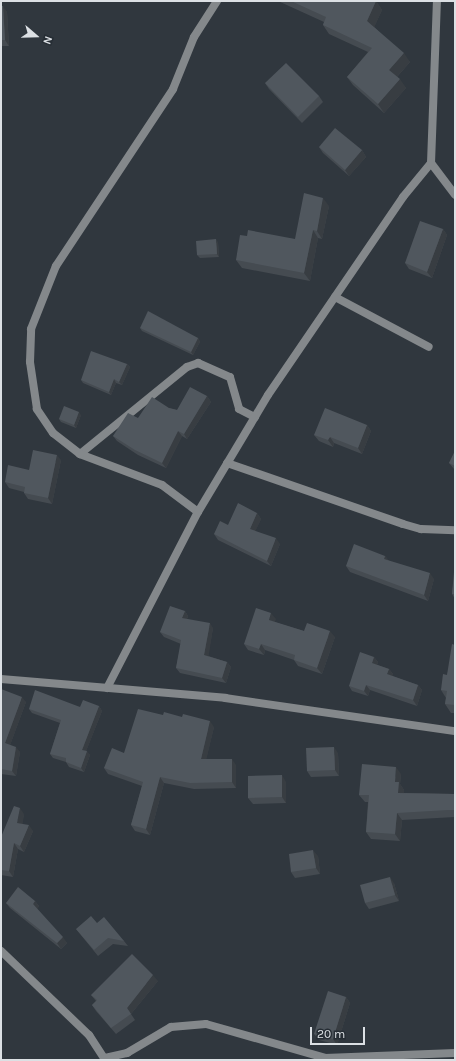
<!DOCTYPE html>
<style>
body{margin:0}
#map{position:relative;width:456px;height:1061px;overflow:hidden;background:#30373e;font-family:Karla,sans-serif}
div>[style]{position:absolute}
.minor>*{height:8px;margin:-4px;padding:0 4px;transform-origin:4px;border-radius:4px;background:#84888b}
.tertiary>*{height:8px;margin:-4px;padding:0 4px;transform-origin:4px;border-radius:4px;background:#84888b}
.wall>*{inset:0;background:#454b51}
.shaded-wall>*{inset:0;background:#383d42}
.building>*{inset:0;background:#50575e}
span{translate:-50% -50%;white-space:nowrap;text-align:center;line-height:1.15;-webkit-text-stroke:4px #262d34;paint-order:stroke}
.frame{position:absolute;inset:0;border:2px solid #dce0e4;pointer-events:none}
.north{position:absolute;left:16px;top:16px;width:40px;height:40px;-webkit-text-stroke:3px #262d34;paint-order:stroke;rotate:110deg;font-size:11px;font-weight:700;line-height:16px;text-align:center;color:#dce0e4}
.north::after{content:'';display:block;margin:auto;width:14px;height:18px;background:#dce0e4;clip-path:polygon(50% 0,100% 100%,50% 72%,0 100%)}
.scale{position:absolute;left:310px;top:1027px;width:55px;height:18px;box-sizing:border-box;border:2px solid #dce0e4;border-top:0;padding-left:5px;font-size:12px;line-height:14px;white-space:nowrap;color:#dce0e4;-webkit-text-stroke:3px #262d34;paint-order:stroke}
</style>
<div id="map">
<div class="minor">
<div style="left:431px;top:163px;width:40px;rotate:53deg"></div>
<div style="left:335px;top:297px;width:106px;rotate:28deg"></div>
<div style="left:80px;top:454px;width:138px;rotate:-39.1deg"></div>
<div style="left:187px;top:367px;width:12px;rotate:-20deg"></div>
<div style="left:198px;top:363px;width:35px;rotate:24deg"></div>
<div style="left:230px;top:377px;width:33px;rotate:74deg"></div>
<div style="left:239px;top:409px;width:18px;rotate:27deg"></div>
<div style="left:227px;top:463px;width:186px;rotate:19.1deg"></div>
<div style="left:403px;top:524px;width:19px;rotate:16deg"></div>
<div style="left:421px;top:529px;width:34px;rotate:2deg"></div>
<div style="left:198px;top:512px;width:45px;rotate:-143.1deg"></div>
<div style="left:162px;top:485px;width:88px;rotate:-159.3deg"></div>
<div style="left:80px;top:454px;width:34px;rotate:-142deg"></div>
<div style="left:53px;top:433px;width:29px;rotate:-124deg"></div>
<div style="left:37px;top:409px;width:48px;rotate:-98.5deg"></div>
<div style="left:30px;top:362px;width:33px;rotate:-88deg"></div>
<div style="left:31px;top:329px;width:68px;rotate:-68.4deg"></div>
<div style="left:56px;top:266px;width:212px;rotate:-56.5deg"></div>
<div style="left:173px;top:89px;width:56px;rotate:-68deg"></div>
<div style="left:194px;top:37px;width:43px;rotate:-57.4deg"></div>
<div style="left:107px;top:688px;width:198px;rotate:-62.7deg"></div>
<div style="left:198px;top:512px;width:136px;rotate:-59.1deg"></div>
<div style="left:268px;top:395px;width:240px;rotate:-55.7deg"></div>
<div style="left:403px;top:197px;width:44px;rotate:-50.5deg"></div>
<div style="left:431px;top:163px;width:162px;rotate:-87.9deg"></div>
<div style="left:1px;top:951px;width:122px;rotate:43.7deg"></div>
<div style="left:89px;top:1035px;width:30px;rotate:57deg"></div>
<div style="left:105px;top:1058px;width:23px;rotate:-13deg"></div>
<div style="left:127px;top:1053px;width:51px;rotate:-30.6deg"></div>
<div style="left:171px;top:1027px;width:35px;rotate:-5deg"></div>
<div style="left:206px;top:1024px;width:124px;rotate:15.9deg"></div>
<div style="left:325px;top:1058px;width:130px;rotate:-2.2deg"></div>
</div>
<div class="tertiary">
<div style="left:1px;top:679px;width:225px;rotate:4.8deg"></div>
<div style="left:225px;top:698px;width:232px;rotate:8.2deg"></div>
</div>
<div class="wall">
<div style="clip-path:polygon(278px 1px,376px 1px,382px 10px,374px 27px,410px 62px,397px 77px,406px 88px,384px 113px,353px 85px,347px 77px,368px 52px,329px 34px,323px 25px,324px 22px)"></div>
<div style="clip-path:polygon(1px 6px,7px 12px,9px 46px,1px 46px)"></div>
<div style="clip-path:polygon(265px 83px,319px 96px,323px 102px,302px 123px,269px 89px)"></div>
<div style="clip-path:polygon(319px 147px,362px 150px,366px 157px,349px 176px,323px 153px)"></div>
<div style="clip-path:polygon(329px 206px,322px 239px,318px 238px,310px 281px,242px 268px,236px 260px,247px 236px,295px 239px)"></div>
<div style="clip-path:polygon(443px 229px,447px 235px,432px 278px,409px 269px,405px 263px)"></div>
<div style="clip-path:polygon(218px 242px,219px 257px,200px 258px,197px 255px)"></div>
<div style="clip-path:polygon(140px 328px,198px 338px,200px 342px,193px 355px,142px 331px)"></div>
<div style="clip-path:polygon(127px 364px,130px 367px,122px 385px,116px 383px,111px 395px,83px 383px,81px 380px)"></div>
<div style="clip-path:polygon(207px 396px,211px 402px,187px 439px,182px 436px,166px 468px,138px 455px,117px 441px,113px 436px,138px 418px,169px 408px,177px 410px)"></div>
<div style="clip-path:polygon(81px 415px,76px 428px,61px 422px,59px 419px)"></div>
<div style="clip-path:polygon(367px 425px,371px 431px,362px 454px,334px 443px,333px 447px,319px 441px,314px 435px)"></div>
<div style="clip-path:polygon(455px 451px,455px 470px,454px 469px,449px 463px)"></div>
<div style="clip-path:polygon(61px 460px,52px 504px,28px 499px,24px 493px,24px 492px,9px 488px,5px 482px,29px 470px)"></div>
<div style="clip-path:polygon(257px 513px,261px 519px,255px 531px,280px 544px,271px 566px,218px 540px,214px 534px,228px 525px)"></div>
<div style="clip-path:polygon(385px 556px,389px 561px,434px 579px,428px 601px,350px 572px,346px 566px)"></div>
<div style="clip-path:polygon(455px 572px,455px 599px,452px 594px)"></div>
<div style="clip-path:polygon(185px 611px,188px 616px,187px 619px,213px 628px,208px 656px,227px 662px,231px 667px,226px 683px,180px 673px,176px 668px,181px 644px,164px 637px,160px 632px)"></div>
<div style="clip-path:polygon(276px 619px,274px 622px,304px 631px,335px 637px,322px 674px,298px 666px,294px 660px,265px 650px,264px 655px,248px 650px,244px 644px)"></div>
<div style="clip-path:polygon(455px 645px,455px 713px,451px 713px,445px 704px,446px 698px,441px 690px,447px 675px)"></div>
<div style="clip-path:polygon(374px 657px,378px 662px,377px 665px,389px 669px,393px 674px,392px 676px,418px 685px,422px 690px,417px 706px,370px 690px,368px 696px,352px 691px,349px 686px)"></div>
<div style="clip-path:polygon(1px 689px,26px 702px,10px 745px,20px 752px,16px 776px,1px 774px)"></div>
<div style="clip-path:polygon(99px 706px,102px 711px,86px 751px,90px 755px,84px 772px,69px 767px,66px 762px,53px 758px,50px 754px,60px 723px,32px 713px,29px 709px)"></div>
<div style="clip-path:polygon(214px 727px,206px 759px,236px 765px,236px 788px,194px 789px,164px 783px,150px 835px,135px 831px,131px 825px,142px 786px,108px 774px,104px 768px,124px 753px)"></div>
<div style="clip-path:polygon(338px 753px,339px 776px,311px 777px,307px 771px)"></div>
<div style="clip-path:polygon(401px 774px,400px 784px,404px 790px,404px 793px,455px 794px,455px 817px,402px 820px,400px 841px,371px 839px,366px 832px,368px 802px,365px 802px,359px 795px)"></div>
<div style="clip-path:polygon(286px 782px,286px 803px,253px 804px,248px 798px)"></div>
<div style="clip-path:polygon(24px 814px,22px 824px,33px 831px,24px 852px,18px 849px,13px 877px,1px 875px,1px 837px)"></div>
<div style="clip-path:polygon(318px 856px,320px 874px,295px 878px,291px 872px)"></div>
<div style="clip-path:polygon(394px 883px,399px 901px,369px 909px,365px 903px)"></div>
<div style="clip-path:polygon(35px 901px,39px 906px,37px 909px,67px 943px,61px 949px,10px 908px,6px 903px)"></div>
<div style="clip-path:polygon(97px 923px,124px 941px,128px 946px,113px 944px,98px 956px,76px 929px)"></div>
<div style="clip-path:polygon(158px 981px,131px 1014px,135px 1020px,116px 1034px,96px 1011px,92px 1005px,96px 1001px,91px 995px)"></div>
<div style="clip-path:polygon(346px 997px,350px 1003px,337px 1045px,319px 1040px,314px 1034px)"></div>
</div>
<div class="shaded-wall">
<div style="clip-path:polygon(376px 1px,382px 10px,373px 30px,367px 21px)"></div>
<div style="clip-path:polygon(3px 6px,7px 12px,9px 46px,5px 40px)"></div>
<div style="clip-path:polygon(404px 53px,410px 62px,395px 79px,389px 70px)"></div>
<div style="clip-path:polygon(400px 79px,406px 88px,384px 113px,378px 104px)"></div>
<div style="clip-path:polygon(362px 150px,366px 157px,349px 176px,345px 170px)"></div>
<div style="clip-path:polygon(323px 198px,329px 206px,322px 239px,317px 231px)"></div>
<div style="clip-path:polygon(443px 229px,447px 235px,432px 278px,427px 272px)"></div>
<div style="clip-path:polygon(313px 230px,318px 238px,310px 281px,304px 273px)"></div>
<div style="clip-path:polygon(216px 239px,218px 242px,219px 257px,217px 254px)"></div>
<div style="clip-path:polygon(198px 338px,200px 342px,193px 355px,191px 352px)"></div>
<div style="clip-path:polygon(127px 364px,130px 367px,122px 385px,119px 382px)"></div>
<div style="clip-path:polygon(114px 379px,116px 383px,111px 395px,109px 392px)"></div>
<div style="clip-path:polygon(207px 396px,211px 402px,187px 439px,184px 434px)"></div>
<div style="clip-path:polygon(79px 412px,81px 415px,76px 428px,74px 425px)"></div>
<div style="clip-path:polygon(367px 425px,371px 431px,362px 454px,358px 448px)"></div>
<div style="clip-path:polygon(178px 431px,182px 436px,166px 468px,162px 463px)"></div>
<div style="clip-path:polygon(330px 437px,334px 443px,333px 447px,328px 440px)"></div>
<div style="clip-path:polygon(57px 455px,61px 460px,52px 504px,48px 498px)"></div>
<div style="clip-path:polygon(257px 513px,261px 519px,254px 534px,250px 529px)"></div>
<div style="clip-path:polygon(276px 538px,280px 544px,271px 566px,267px 561px)"></div>
<div style="clip-path:polygon(385px 556px,390px 562px,384px 559px)"></div>
<div style="clip-path:polygon(430px 573px,434px 579px,428px 601px,424px 595px)"></div>
<div style="clip-path:polygon(185px 611px,188px 616px,185px 623px,182px 618px)"></div>
<div style="clip-path:polygon(271px 613px,276px 619px,273px 626px,269px 620px)"></div>
<div style="clip-path:polygon(210px 623px,213px 628px,208px 660px,204px 655px)"></div>
<div style="clip-path:polygon(330px 631px,335px 637px,322px 674px,317px 668px)"></div>
<div style="clip-path:polygon(261px 644px,265px 650px,264px 655px,259px 649px)"></div>
<div style="clip-path:polygon(374px 657px,378px 662px,376px 669px,372px 663px)"></div>
<div style="clip-path:polygon(227px 662px,231px 667px,226px 683px,222px 678px)"></div>
<div style="clip-path:polygon(389px 669px,393px 674px,391px 680px,387px 674px)"></div>
<div style="clip-path:polygon(366px 685px,370px 690px,368px 696px,364px 691px)"></div>
<div style="clip-path:polygon(418px 685px,422px 690px,417px 706px,413px 700px)"></div>
<div style="clip-path:polygon(22px 697px,26px 702px,9px 748px,5px 743px)"></div>
<div style="clip-path:polygon(99px 706px,102px 711px,85px 754px,82px 750px)"></div>
<div style="clip-path:polygon(210px 721px,214px 727px,205px 765px,201px 759px)"></div>
<div style="clip-path:polygon(16px 747px,20px 752px,16px 776px,12px 771px)"></div>
<div style="clip-path:polygon(334px 747px,338px 753px,339px 776px,335px 770px)"></div>
<div style="clip-path:polygon(87px 751px,90px 755px,84px 772px,81px 768px)"></div>
<div style="clip-path:polygon(232px 759px,236px 765px,236px 788px,232px 782px)"></div>
<div style="clip-path:polygon(396px 767px,401px 774px,400px 784px,404px 790px,404px 800px,398px 793px,395px 782px)"></div>
<div style="clip-path:polygon(282px 775px,286px 782px,286px 803px,282px 797px)"></div>
<div style="clip-path:polygon(160px 777px,164px 783px,150px 835px,146px 829px)"></div>
<div style="clip-path:polygon(20px 808px,24px 814px,22px 829px,17px 823px)"></div>
<div style="clip-path:polygon(397px 813px,402px 820px,400px 841px,395px 834px)"></div>
<div style="clip-path:polygon(29px 825px,33px 831px,24px 852px,20px 846px)"></div>
<div style="clip-path:polygon(14px 843px,18px 849px,13px 877px,9px 871px)"></div>
<div style="clip-path:polygon(313px 850px,318px 856px,320px 874px,316px 868px)"></div>
<div style="clip-path:polygon(390px 877px,394px 883px,399px 901px,395px 895px)"></div>
<div style="clip-path:polygon(35px 901px,39px 906px,37px 910px,33px 904px)"></div>
<div style="clip-path:polygon(63px 937px,67px 943px,61px 949px,57px 943px)"></div>
<div style="clip-path:polygon(153px 975px,158px 981px,131px 1014px,127px 1008px)"></div>
<div style="clip-path:polygon(346px 997px,350px 1003px,337px 1045px,333px 1039px)"></div>
</div>
<div class="building">
<div style="clip-path:polygon(291px 1px,376px 1px,367px 21px,404px 53px,389px 70px,400px 79px,378px 104px,347px 77px,372px 48px,323px 25px,326px 17px)"></div>
<div style="clip-path:polygon(1px 6px,3px 6px,5px 40px,1px 40px)"></div>
<div style="clip-path:polygon(286px 63px,319px 96px,298px 117px,265px 83px)"></div>
<div style="clip-path:polygon(335px 128px,362px 150px,345px 170px,319px 147px)"></div>
<div style="clip-path:polygon(304px 193px,323px 198px,317px 231px,313px 230px,304px 273px,236px 260px,240px 235px,247px 236px,248px 230px,295px 239px)"></div>
<div style="clip-path:polygon(420px 221px,443px 229px,427px 272px,405px 263px)"></div>
<div style="clip-path:polygon(216px 239px,217px 254px,197px 255px,196px 241px)"></div>
<div style="clip-path:polygon(148px 311px,198px 338px,191px 352px,140px 328px)"></div>
<div style="clip-path:polygon(91px 351px,127px 364px,119px 382px,114px 379px,109px 392px,81px 380px)"></div>
<div style="clip-path:polygon(190px 387px,207px 396px,184px 434px,178px 431px,162px 463px,135px 450px,113px 436px,128px 413px,138px 418px,152px 397px,169px 408px,177px 410px)"></div>
<div style="clip-path:polygon(64px 406px,79px 412px,74px 425px,59px 419px)"></div>
<div style="clip-path:polygon(325px 408px,367px 425px,358px 448px,330px 437px,328px 440px,314px 435px)"></div>
<div style="clip-path:polygon(33px 450px,57px 455px,48px 498px,24px 493px,25px 487px,5px 482px,8px 465px,29px 470px)"></div>
<div style="clip-path:polygon(455px 451px,455px 466px,449px 463px)"></div>
<div style="clip-path:polygon(238px 503px,257px 513px,250px 529px,276px 538px,267px 561px,214px 534px,220px 521px,228px 525px)"></div>
<div style="clip-path:polygon(354px 544px,385px 556px,384px 559px,430px 573px,424px 595px,346px 566px)"></div>
<div style="clip-path:polygon(454px 572px,455px 572px,455px 594px,452px 594px)"></div>
<div style="clip-path:polygon(170px 606px,185px 611px,182px 618px,210px 623px,204px 655px,227px 662px,222px 678px,176px 668px,181px 640px,160px 632px)"></div>
<div style="clip-path:polygon(256px 608px,271px 613px,269px 620px,304px 631px,307px 623px,330px 631px,317px 668px,294px 660px,295px 655px,261px 644px,259px 649px,244px 644px)"></div>
<div style="clip-path:polygon(452px 644px,455px 645px,455px 705px,445px 704px,447px 691px,441px 690px,443px 674px,447px 675px)"></div>
<div style="clip-path:polygon(360px 652px,374px 657px,372px 663px,389px 669px,387px 674px,418px 685px,413px 700px,366px 685px,364px 691px,349px 686px)"></div>
<div style="clip-path:polygon(1px 689px,22px 697px,5px 743px,16px 747px,12px 771px,1px 769px)"></div>
<div style="clip-path:polygon(35px 690px,80px 707px,83px 700px,99px 706px,82px 750px,87px 751px,81px 768px,66px 762px,66px 758px,50px 754px,61px 720px,29px 709px)"></div>
<div style="clip-path:polygon(138px 709px,163px 715px,164px 712px,182px 717px,183px 714px,210px 721px,201px 759px,232px 759px,232px 782px,190px 783px,160px 777px,146px 829px,131px 825px,143px 782px,104px 768px,112px 748px,124px 753px)"></div>
<div style="clip-path:polygon(334px 747px,335px 770px,307px 771px,306px 748px)"></div>
<div style="clip-path:polygon(362px 764px,396px 767px,395px 782px,399px 782px,398px 793px,455px 794px,455px 810px,448px 810px,397px 813px,395px 834px,366px 832px,369px 795px,359px 795px)"></div>
<div style="clip-path:polygon(282px 775px,282px 797px,248px 798px,248px 776px)"></div>
<div style="clip-path:polygon(14px 806px,20px 808px,17px 823px,29px 825px,20px 846px,14px 843px,9px 871px,1px 870px,1px 837px)"></div>
<div style="clip-path:polygon(313px 850px,316px 868px,291px 872px,289px 854px)"></div>
<div style="clip-path:polygon(390px 877px,395px 895px,365px 903px,360px 885px)"></div>
<div style="clip-path:polygon(18px 887px,35px 901px,33px 904px,63px 937px,57px 943px,6px 903px)"></div>
<div style="clip-path:polygon(91px 916px,97px 923px,104px 917px,124px 941px,108px 938px,94px 950px,76px 929px)"></div>
<div style="clip-path:polygon(132px 954px,153px 975px,127px 1008px,131px 1014px,111px 1028px,92px 1005px,97px 1000px,91px 995px)"></div>
<div style="clip-path:polygon(328px 991px,346px 997px,333px 1039px,314px 1034px)"></div>
</div>
<div class="frame"></div>
<div class="north">N</div>
<div class="scale">20 m</div>
</div>
